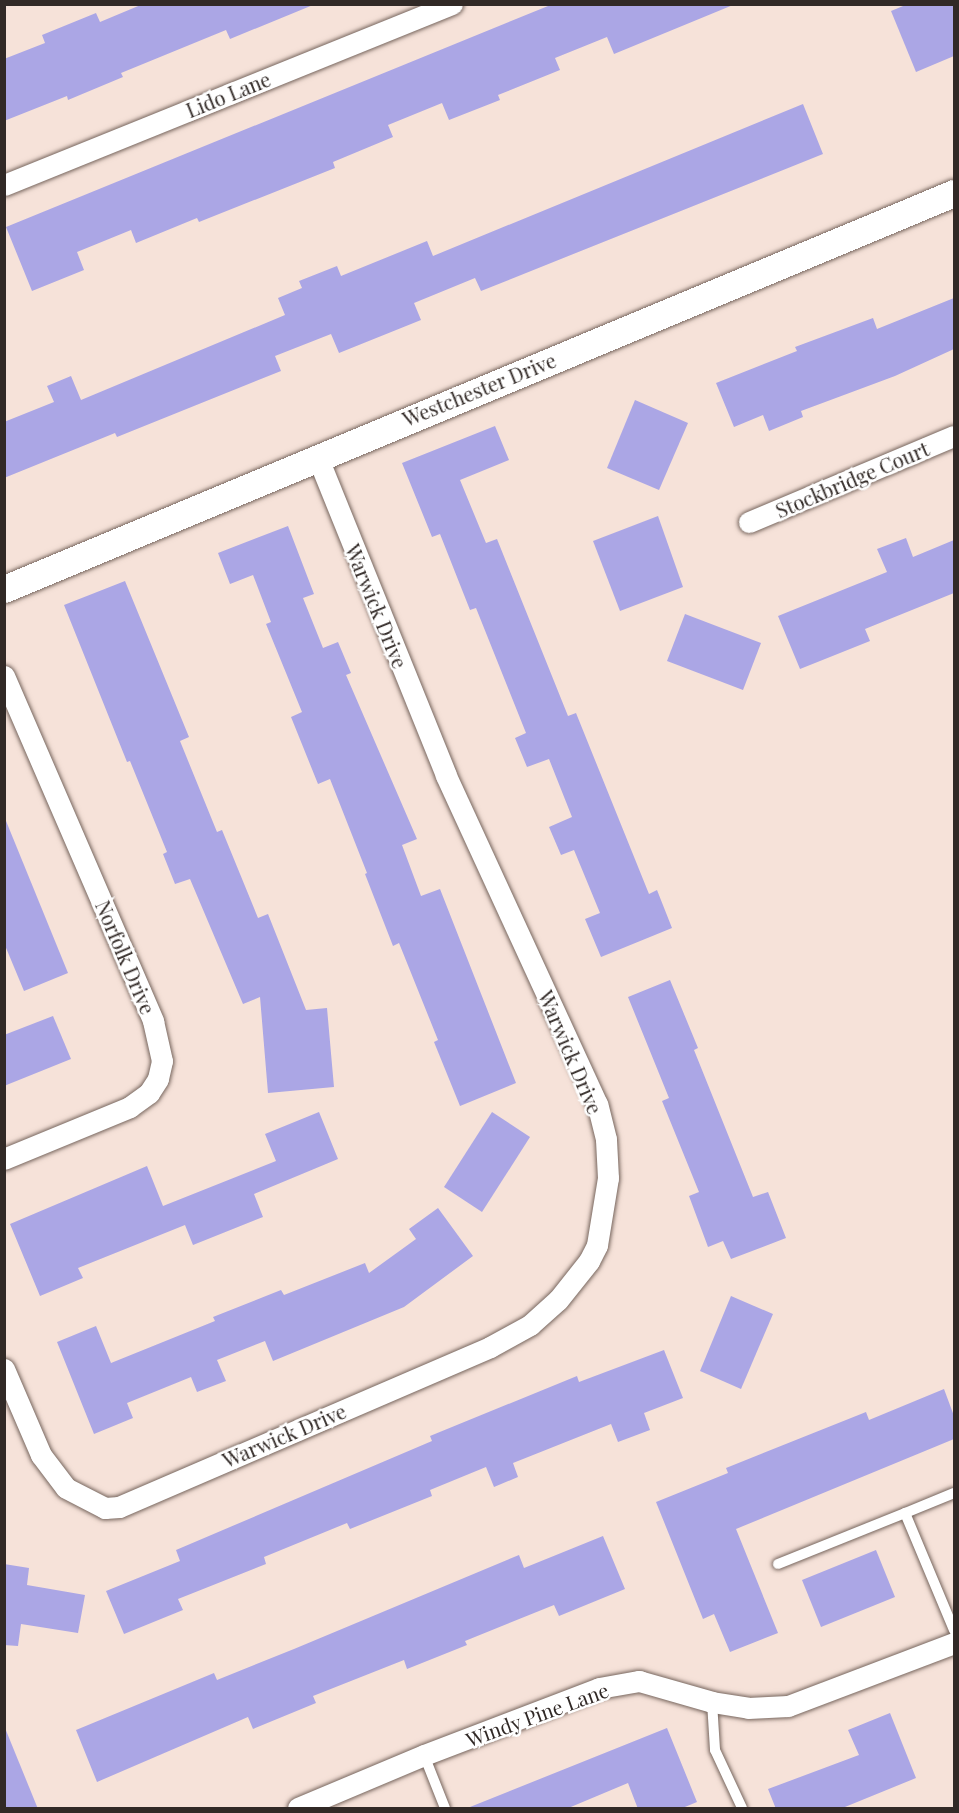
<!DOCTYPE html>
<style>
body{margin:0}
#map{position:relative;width:959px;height:1813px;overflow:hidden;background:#f6e2d9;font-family:"Playfair Display",serif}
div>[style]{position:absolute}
.building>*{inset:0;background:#aba6e5}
.roads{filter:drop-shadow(0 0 2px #77665e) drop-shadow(0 0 2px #77665e)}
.service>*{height:10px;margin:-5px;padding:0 5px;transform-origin:5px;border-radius:5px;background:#fff}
.minor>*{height:21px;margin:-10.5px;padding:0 10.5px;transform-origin:10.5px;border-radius:10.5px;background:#fff}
.tertiary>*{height:27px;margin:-13.5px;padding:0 13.5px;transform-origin:13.5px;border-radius:13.5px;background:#fff}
span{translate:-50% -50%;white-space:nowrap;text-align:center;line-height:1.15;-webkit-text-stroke:5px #fff;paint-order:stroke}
.street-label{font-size:20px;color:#312926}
.frame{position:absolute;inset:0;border:6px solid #312926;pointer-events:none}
</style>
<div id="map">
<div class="building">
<div style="clip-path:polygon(143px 4px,313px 5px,230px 39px,226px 30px,121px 73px,123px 77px,68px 100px,67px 96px,4px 121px,4px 59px,45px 43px,42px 35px,96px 13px,100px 22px)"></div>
<div style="clip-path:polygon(553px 4px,733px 5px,614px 54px,607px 37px,555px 58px,560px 70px,498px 95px,500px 100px,449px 120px,442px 103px,388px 125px,393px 137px,333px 162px,335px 168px,199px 222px,197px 218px,136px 243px,131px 230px,77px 252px,84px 270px,32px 291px,6px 227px)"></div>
<div style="clip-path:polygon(908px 4px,954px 4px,954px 56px,916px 72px,891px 11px)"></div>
<div style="clip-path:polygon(803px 104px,823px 154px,481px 291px,475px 278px,414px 303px,421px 320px,339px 353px,331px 334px,275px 356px,281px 371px,117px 437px,115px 433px,4px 478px,4px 422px,54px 402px,47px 386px,71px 376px,81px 400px,285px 315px,278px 298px,302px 288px,299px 281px,337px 266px,341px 276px,427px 241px,433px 256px)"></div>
<div style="clip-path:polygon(954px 298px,954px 349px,895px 376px,801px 411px,803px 417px,769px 431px,763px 415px,734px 427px,716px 383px,797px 351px,795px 347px,873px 318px,877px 329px)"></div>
<div style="clip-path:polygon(635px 400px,688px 423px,659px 490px,607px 468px)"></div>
<div style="clip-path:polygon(495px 426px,509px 460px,460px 480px,486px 543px,497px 539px,568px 716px,576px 713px,649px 894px,657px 890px,672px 928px,601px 957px,585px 919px,600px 913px,574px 850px,561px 855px,549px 827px,572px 817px,549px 759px,527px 767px,515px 738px,526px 733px,476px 608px,470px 610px,440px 534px,432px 537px,402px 463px)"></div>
<div style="clip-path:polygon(658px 516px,683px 587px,620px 611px,593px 541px)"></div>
<div style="clip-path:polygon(288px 526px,314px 594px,303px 598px,323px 648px,338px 642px,351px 673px,346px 675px,417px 839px,402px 845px,421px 896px,440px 889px,516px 1083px,460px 1106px,434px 1042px,438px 1040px,399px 943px,393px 946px,365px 874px,367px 873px,330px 779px,318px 784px,291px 717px,302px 712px,266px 624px,271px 622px,253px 575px,230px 584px,218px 553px)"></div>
<div style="clip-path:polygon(906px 538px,913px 557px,954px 540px,954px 593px,865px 629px,870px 641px,800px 669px,778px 616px,887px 572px,877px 549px)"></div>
<div style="clip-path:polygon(125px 581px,189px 737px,180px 741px,217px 832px,222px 830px,258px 918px,268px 914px,306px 1010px,327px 1008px,334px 1087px,268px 1093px,260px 997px,243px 1004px,190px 879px,175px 884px,163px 854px,167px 852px,130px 761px,127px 762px,64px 605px)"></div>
<div style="clip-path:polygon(685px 614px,761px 643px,743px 690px,667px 661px)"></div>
<div style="clip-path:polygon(4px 816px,68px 973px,24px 991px,4px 943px)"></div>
<div style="clip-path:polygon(670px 980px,698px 1048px,694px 1050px,753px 1197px,768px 1192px,786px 1238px,731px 1259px,723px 1241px,708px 1247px,689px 1196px,699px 1192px,662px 1101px,669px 1098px,628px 997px)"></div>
<div style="clip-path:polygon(53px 1016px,71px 1059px,4px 1086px,4px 1035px)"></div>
<div style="clip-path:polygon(319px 1112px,338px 1159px,254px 1194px,263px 1217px,193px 1245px,185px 1225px,78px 1268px,83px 1278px,40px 1296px,10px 1224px,147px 1166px,163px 1206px,276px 1161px,265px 1134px)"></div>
<div style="clip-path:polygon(492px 1112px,530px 1137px,482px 1212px,444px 1187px)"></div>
<div style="clip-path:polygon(438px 1208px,473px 1256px,404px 1307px,273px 1361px,265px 1341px,217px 1360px,226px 1381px,197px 1392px,191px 1377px,127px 1403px,133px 1418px,94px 1434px,57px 1342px,96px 1326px,111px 1363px,215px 1321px,213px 1317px,281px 1290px,284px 1295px,365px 1263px,369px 1273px,416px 1239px,409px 1229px)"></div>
<div style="clip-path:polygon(731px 1296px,773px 1314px,741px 1389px,700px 1371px)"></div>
<div style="clip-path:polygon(664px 1350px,683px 1398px,644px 1413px,650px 1430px,618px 1442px,611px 1424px,513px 1463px,518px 1477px,494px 1487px,486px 1467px,430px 1490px,432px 1496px,350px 1529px,347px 1523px,264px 1557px,266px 1564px,178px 1599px,183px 1610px,124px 1634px,106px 1591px,180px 1561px,176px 1550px,432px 1441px,430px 1436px,577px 1376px,579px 1382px)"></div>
<div style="clip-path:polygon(944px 1389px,954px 1416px,954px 1439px,736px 1529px,778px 1633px,730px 1652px,714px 1614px,703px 1619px,656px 1502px,728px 1473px,726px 1468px,866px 1412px,869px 1420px)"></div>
<div style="clip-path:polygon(603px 1536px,625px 1589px,559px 1616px,554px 1605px,465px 1641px,467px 1645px,407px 1669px,404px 1660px,313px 1696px,316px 1703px,253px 1729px,248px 1717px,97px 1782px,76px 1730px,214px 1673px,217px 1680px,294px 1649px,519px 1555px,524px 1568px)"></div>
<div style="clip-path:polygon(876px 1550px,895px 1597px,821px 1627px,802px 1580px)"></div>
<div style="clip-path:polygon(4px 1564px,29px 1568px,27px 1585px,85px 1595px,78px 1633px,21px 1624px,18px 1646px,4px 1645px)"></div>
<div style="clip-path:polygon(890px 1713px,916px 1778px,840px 1809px,776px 1809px,768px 1789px,859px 1755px,848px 1730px)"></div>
<div style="clip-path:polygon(4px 1728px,5px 1728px,38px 1809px,4px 1809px)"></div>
<div style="clip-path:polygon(667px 1728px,697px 1802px,680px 1809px,638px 1809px,628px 1783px,566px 1809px,465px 1809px)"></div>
</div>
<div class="roads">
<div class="service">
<div style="left:954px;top:1493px;width:53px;rotate:157.8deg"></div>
<div style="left:905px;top:1513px;width:127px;rotate:67.3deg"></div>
<div style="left:778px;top:1564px;width:137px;rotate:-21.9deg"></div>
<div style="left:712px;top:1702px;width:48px;rotate:86.4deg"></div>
<div style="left:715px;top:1750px;width:64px;rotate:65deg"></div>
<div style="left:424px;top:1755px;width:57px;rotate:68.4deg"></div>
</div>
<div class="minor">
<div style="left:4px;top:185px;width:483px;rotate:-22deg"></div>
<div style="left:749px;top:522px;width:222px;rotate:-22.8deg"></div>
<div style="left:4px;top:676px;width:376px;rotate:66.6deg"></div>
<div style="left:153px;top:1021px;width:41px;rotate:77.3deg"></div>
<div style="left:162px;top:1061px;width:18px;rotate:103deg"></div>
<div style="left:158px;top:1079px;width:17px;rotate:123deg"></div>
<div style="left:149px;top:1093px;width:24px;rotate:144deg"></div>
<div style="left:130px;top:1107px;width:136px;rotate:157.6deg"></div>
<div style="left:4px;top:1369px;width:94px;rotate:66.7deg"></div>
<div style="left:41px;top:1455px;width:41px;rotate:52.9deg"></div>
<div style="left:66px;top:1488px;width:44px;rotate:27.1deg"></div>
<div style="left:105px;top:1508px;width:14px;rotate:-4deg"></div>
<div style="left:119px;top:1507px;width:404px;rotate:-23.3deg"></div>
<div style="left:490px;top:1347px;width:46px;rotate:-28.8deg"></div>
<div style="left:530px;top:1325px;width:38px;rotate:-42deg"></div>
<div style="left:558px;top:1300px;width:50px;rotate:-51.5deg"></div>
<div style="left:589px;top:1261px;width:18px;rotate:-63deg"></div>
<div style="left:597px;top:1245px;width:68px;rotate:-80.7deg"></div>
<div style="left:608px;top:1178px;width:39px;rotate:-93deg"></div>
<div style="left:606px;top:1139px;width:36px;rotate:-104deg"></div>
<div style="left:597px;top:1104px;width:362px;rotate:-114.7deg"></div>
<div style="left:446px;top:775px;width:344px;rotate:-112deg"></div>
<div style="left:298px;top:1808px;width:137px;rotate:-22.8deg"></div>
<div style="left:424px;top:1755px;width:187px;rotate:-20.9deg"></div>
<div style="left:599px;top:1688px;width:41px;rotate:-9.9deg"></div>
<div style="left:639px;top:1681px;width:76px;rotate:16deg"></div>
<div style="left:712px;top:1702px;width:36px;rotate:9deg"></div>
<div style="left:748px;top:1708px;width:40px;rotate:-2.9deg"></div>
<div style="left:788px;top:1706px;width:178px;rotate:-20.8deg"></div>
</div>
<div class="tertiary">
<div style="left:4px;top:589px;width:1029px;rotate:-22.63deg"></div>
</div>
</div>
<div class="street-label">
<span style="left:228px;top:94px;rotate:-22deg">Lido Lane</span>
<span style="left:479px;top:389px;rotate:-22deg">Westchester Drive</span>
<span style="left:852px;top:479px;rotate:-23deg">Stockbridge Court</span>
<span style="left:377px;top:606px;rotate:68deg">Warwick Drive</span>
<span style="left:126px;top:957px;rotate:67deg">Norfolk Drive</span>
<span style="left:571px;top:1052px;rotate:67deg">Warwick Drive</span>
<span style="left:284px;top:1435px;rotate:-23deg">Warwick Drive</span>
<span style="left:537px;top:1714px;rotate:-20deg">Windy Pine Lane</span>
</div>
<div class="frame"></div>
</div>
